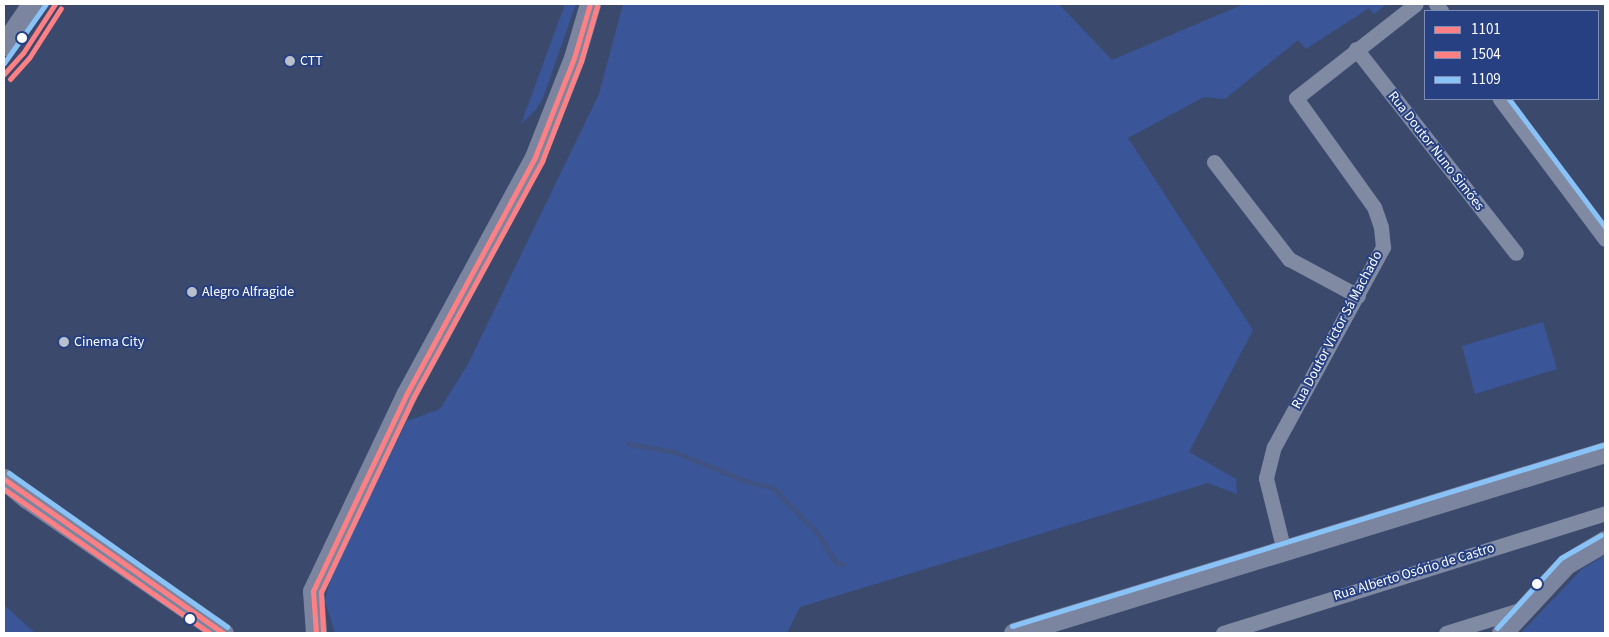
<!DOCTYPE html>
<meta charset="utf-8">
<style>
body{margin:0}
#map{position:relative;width:1609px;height:637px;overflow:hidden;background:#3b496d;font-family:"Source Sans 3",sans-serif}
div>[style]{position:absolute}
.green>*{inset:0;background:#3a5698}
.stream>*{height:5px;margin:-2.5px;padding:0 2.5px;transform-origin:2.5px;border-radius:2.5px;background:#405282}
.street>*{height:15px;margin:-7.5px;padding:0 7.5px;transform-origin:7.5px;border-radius:7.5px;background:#818aa3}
.secondary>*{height:21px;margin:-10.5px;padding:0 10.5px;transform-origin:10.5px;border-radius:10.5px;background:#7c859f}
.bus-1>*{height:5px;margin:-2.5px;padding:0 2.5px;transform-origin:2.5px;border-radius:2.5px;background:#ff8084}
.bus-2>*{height:5px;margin:-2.5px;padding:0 2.5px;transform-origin:2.5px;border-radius:2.5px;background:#ff8084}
.bus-3>*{height:5px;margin:-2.5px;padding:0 2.5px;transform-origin:2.5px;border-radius:2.5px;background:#88c2f7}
.dots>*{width:14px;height:14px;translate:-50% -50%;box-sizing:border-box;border:2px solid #264082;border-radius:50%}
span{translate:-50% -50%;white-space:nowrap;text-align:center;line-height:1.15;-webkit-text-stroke:4px #264082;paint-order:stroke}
.poi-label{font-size:14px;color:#fff}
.left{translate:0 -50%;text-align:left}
.street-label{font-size:14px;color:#fff}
.frame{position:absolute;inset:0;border:5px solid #fff;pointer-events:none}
.legend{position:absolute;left:1424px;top:10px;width:175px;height:90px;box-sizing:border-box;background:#264082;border:1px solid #7d8cb4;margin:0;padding:6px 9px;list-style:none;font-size:15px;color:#fff}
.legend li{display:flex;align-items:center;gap:10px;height:25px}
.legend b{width:25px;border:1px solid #7d8cb4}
</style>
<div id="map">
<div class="green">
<div style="clip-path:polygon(565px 4px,576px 4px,543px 98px,535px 111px,521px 124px)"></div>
<div style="clip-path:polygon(623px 4px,1059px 4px,1112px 60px,1244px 4px,1387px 4px,1374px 14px,1369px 8px,1306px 49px,1298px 40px,1225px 99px,1204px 97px,1128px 138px,1253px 330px,1189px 452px,1236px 479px,1237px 494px,1208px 483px,800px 607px,787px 633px,335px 633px,325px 601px,331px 577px,407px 421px,440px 409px,468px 364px,599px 94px)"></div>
<div style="clip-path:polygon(1543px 322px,1557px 369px,1475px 394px,1462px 346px)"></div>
<div style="clip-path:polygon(1605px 555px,1605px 633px,1521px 633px,1582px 569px)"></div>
<div style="clip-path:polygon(4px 605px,35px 633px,36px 633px,4px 633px)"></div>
</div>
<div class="stream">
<div style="left:629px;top:444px;width:47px;rotate:9.9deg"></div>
<div style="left:675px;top:452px;width:76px;rotate:22.5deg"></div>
<div style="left:745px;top:481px;width:28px;rotate:13deg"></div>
<div style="left:772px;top:487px;width:67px;rotate:45.6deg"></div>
<div style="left:819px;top:535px;width:31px;rotate:59deg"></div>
<div style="left:835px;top:562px;width:9px;rotate:18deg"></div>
</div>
<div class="street">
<div style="left:1436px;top:4px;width:9px;rotate:54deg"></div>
<div style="left:1356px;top:49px;width:259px;rotate:51.9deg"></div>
<div style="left:1500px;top:99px;width:175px;rotate:53.1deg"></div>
<div style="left:1214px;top:162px;width:123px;rotate:52.3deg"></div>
<div style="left:1289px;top:259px;width:78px;rotate:28.2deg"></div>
<div style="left:1284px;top:551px;width:75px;rotate:-103.9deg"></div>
<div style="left:1266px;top:478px;width:32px;rotate:-76deg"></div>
<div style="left:1274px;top:447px;width:228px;rotate:-61.4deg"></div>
<div style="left:1383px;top:247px;width:20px;rotate:-96deg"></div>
<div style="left:1381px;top:227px;width:21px;rotate:-109deg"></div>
<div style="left:1374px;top:207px;width:134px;rotate:-125.6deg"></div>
<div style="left:1296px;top:98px;width:152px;rotate:-38.1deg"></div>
<div style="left:1223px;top:633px;width:400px;rotate:-17.4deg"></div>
<div style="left:1446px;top:633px;width:81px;rotate:-17.3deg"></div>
</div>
<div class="secondary">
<div style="left:4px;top:45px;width:50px;rotate:-55.7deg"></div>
<div style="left:4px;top:479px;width:30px;rotate:40deg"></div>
<div style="left:27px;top:498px;width:238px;rotate:34.6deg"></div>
<div style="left:316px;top:633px;width:42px;rotate:-94.1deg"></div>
<div style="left:313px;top:591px;width:217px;rotate:-64.6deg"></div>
<div style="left:406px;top:395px;width:271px;rotate:-61.5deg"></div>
<div style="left:535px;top:157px;width:106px;rotate:-68.5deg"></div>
<div style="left:574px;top:58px;width:56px;rotate:-73.5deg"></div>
<div style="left:1014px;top:633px;width:618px;rotate:-17.03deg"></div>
<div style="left:1502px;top:633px;width:94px;rotate:-47.2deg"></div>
<div style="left:1566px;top:564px;width:45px;rotate:-30.5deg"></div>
</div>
<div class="bus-1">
<div style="left:4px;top:74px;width:28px;rotate:-48deg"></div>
<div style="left:23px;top:53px;width:59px;rotate:-56.9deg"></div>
<div style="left:4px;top:479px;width:268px;rotate:35.1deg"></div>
<div style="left:316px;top:633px;width:42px;rotate:-94.1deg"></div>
<div style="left:313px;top:591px;width:217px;rotate:-64.6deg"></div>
<div style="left:406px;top:395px;width:271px;rotate:-61.5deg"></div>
<div style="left:535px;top:157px;width:106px;rotate:-68.5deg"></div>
<div style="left:574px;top:58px;width:56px;rotate:-73.5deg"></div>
</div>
<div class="bus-2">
<div style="left:10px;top:79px;width:28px;rotate:-48deg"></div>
<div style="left:29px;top:58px;width:59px;rotate:-57.4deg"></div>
<div style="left:4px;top:489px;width:251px;rotate:35deg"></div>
<div style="left:323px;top:632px;width:40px;rotate:-92.9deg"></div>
<div style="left:321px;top:592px;width:215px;rotate:-64.6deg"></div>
<div style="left:413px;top:398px;width:270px;rotate:-61.4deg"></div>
<div style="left:542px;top:161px;width:107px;rotate:-68.7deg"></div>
<div style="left:581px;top:61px;width:57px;rotate:-73.8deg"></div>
</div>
<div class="bus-3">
<div style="left:4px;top:63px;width:72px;rotate:-54.6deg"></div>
<div style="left:1509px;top:99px;width:160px;rotate:53.1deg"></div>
<div style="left:9px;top:473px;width:267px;rotate:35.2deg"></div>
<div style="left:1012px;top:626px;width:618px;rotate:-17.03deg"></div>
<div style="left:1497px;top:628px;width:95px;rotate:-47.6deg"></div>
<div style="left:1561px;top:558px;width:46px;rotate:-29.9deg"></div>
</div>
<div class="dots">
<div style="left:22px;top:38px;background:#fff"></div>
<div style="left:290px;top:61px;background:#babfcc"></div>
<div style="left:192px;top:292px;background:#babfcc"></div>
<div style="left:64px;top:342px;background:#babfcc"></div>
<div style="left:1537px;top:584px;background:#fff"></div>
<div style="left:190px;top:619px;background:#fff"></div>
</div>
<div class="poi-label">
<span class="left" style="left:300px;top:61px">CTT</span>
<span class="left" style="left:202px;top:292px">Alegro Alfragide</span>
<span class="left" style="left:74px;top:342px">Cinema City</span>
</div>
<div class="street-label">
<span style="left:1436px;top:151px;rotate:52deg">Rua Doutor Nuno Simões</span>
<span style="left:1337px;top:330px;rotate:-62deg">Rua Doutor Victor Sá Machado</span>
<span style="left:1414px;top:572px;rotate:-17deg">Rua Alberto Osório de Castro</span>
</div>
<div class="frame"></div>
<ul class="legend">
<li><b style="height:6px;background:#ff8084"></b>1101</li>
<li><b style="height:6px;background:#ff8084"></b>1504</li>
<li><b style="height:6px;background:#88c2f7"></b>1109</li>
</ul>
</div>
